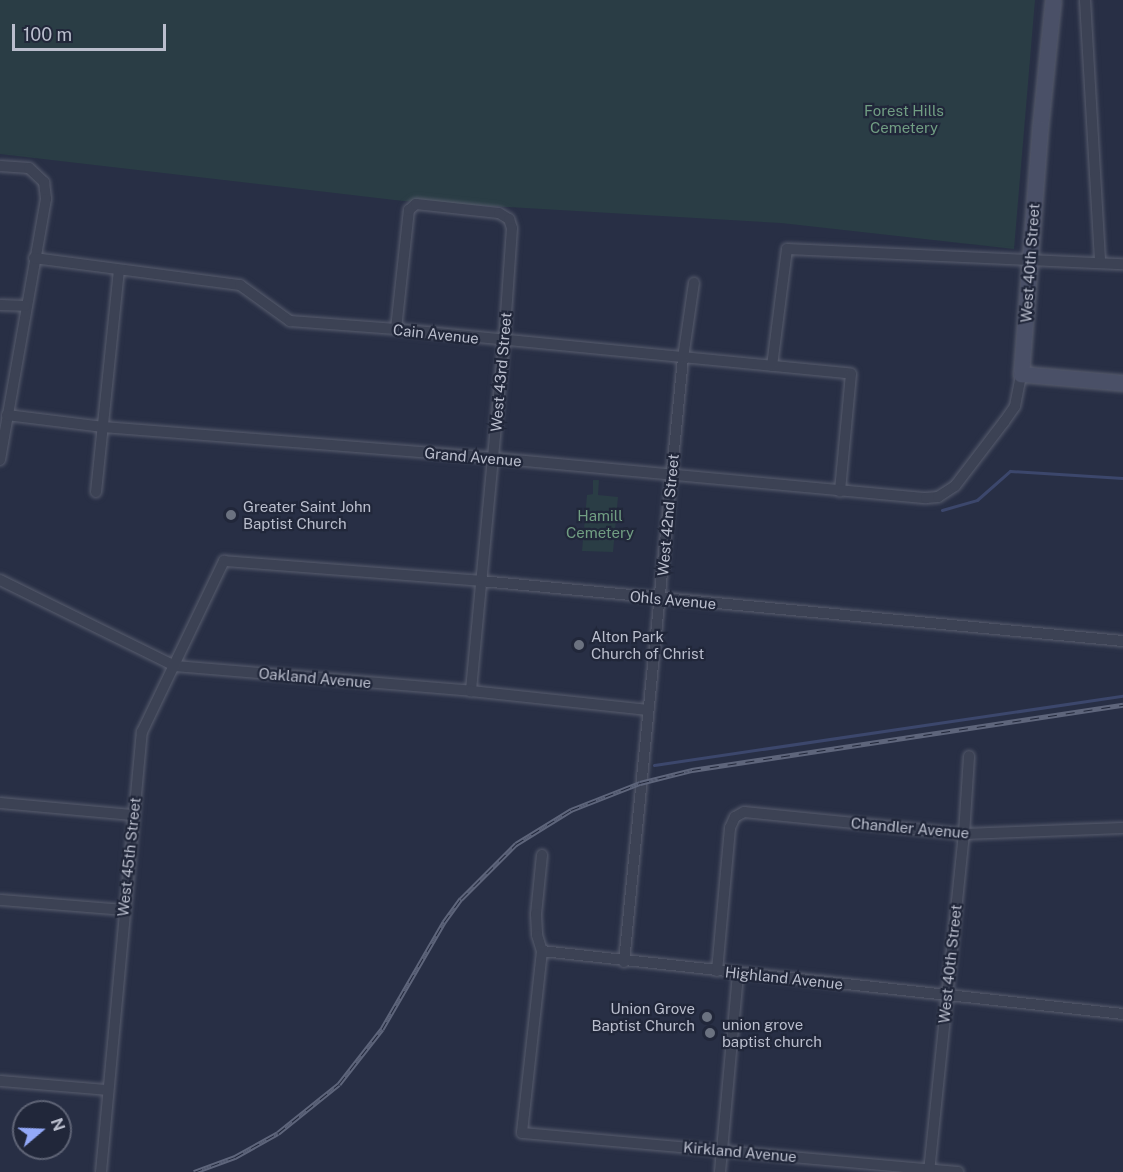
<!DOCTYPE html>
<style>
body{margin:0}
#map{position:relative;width:1123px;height:1172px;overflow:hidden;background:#282f45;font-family:"Public Sans",sans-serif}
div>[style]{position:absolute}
.green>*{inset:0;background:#2a3d45}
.stream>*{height:3px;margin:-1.5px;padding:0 1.5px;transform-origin:1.5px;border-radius:1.5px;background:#3c476c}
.roads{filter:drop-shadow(0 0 2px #585d6e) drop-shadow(0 0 2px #585d6e)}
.minor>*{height:10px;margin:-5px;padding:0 5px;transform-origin:5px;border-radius:5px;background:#3c4254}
.secondary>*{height:15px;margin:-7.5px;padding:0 7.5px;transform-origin:7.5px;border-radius:7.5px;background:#4a5067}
.rail>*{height:5px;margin-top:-2.5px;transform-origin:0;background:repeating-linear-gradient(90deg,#21273a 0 9px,#5e657b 0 18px);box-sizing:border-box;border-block:2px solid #5e657b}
.dots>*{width:16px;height:16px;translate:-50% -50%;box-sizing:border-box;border:3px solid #21273a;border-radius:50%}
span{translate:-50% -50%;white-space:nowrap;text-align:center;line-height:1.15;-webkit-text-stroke:4.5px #21273a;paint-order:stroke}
.park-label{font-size:15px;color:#719e83}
.street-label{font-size:15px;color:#babecd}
.poi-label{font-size:15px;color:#babecd}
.left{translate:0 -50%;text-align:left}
.right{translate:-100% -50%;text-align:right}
.north{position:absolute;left:12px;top:1100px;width:60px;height:60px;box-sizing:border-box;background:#21273a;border:2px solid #5e6375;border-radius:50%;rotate:71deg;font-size:16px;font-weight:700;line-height:24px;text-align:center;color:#babecd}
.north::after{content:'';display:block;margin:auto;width:21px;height:27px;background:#93a9f9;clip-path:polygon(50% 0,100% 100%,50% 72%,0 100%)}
.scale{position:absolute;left:12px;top:24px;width:154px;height:27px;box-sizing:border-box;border:3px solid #babecd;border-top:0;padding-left:8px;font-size:18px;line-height:21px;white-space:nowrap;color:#babecd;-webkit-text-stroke:4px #21273a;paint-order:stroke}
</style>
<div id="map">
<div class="green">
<div style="clip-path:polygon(0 0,1035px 0,1014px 249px,781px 223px,403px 201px,0 154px)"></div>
<div style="clip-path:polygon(593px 480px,599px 480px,598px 495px,618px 497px,613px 552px,582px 551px,587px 495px,593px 494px)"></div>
</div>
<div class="stream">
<div style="left:942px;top:510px;width:36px;rotate:-16deg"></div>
<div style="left:977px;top:500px;width:44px;rotate:-41.3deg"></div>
<div style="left:1010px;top:471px;width:113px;rotate:3.5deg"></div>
<div style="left:654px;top:765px;width:474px;rotate:-8.4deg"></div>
</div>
<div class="roads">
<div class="minor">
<div style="left:1085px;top:0;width:262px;rotate:86.7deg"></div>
<div style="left:0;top:166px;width:29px;rotate:4deg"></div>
<div style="left:29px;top:168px;width:21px;rotate:43deg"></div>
<div style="left:44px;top:182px;width:17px;rotate:83deg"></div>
<div style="left:46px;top:199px;width:265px;rotate:100deg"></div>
<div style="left:34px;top:258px;width:208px;rotate:7.5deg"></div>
<div style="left:240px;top:285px;width:62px;rotate:35.8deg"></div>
<div style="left:290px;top:321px;width:106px;rotate:4.3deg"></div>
<div style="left:396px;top:329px;width:457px;rotate:5.6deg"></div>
<div style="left:851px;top:374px;width:118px;rotate:95.4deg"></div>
<div style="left:0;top:305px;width:25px;rotate:2deg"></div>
<div style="left:396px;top:329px;width:120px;rotate:-83.8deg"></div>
<div style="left:409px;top:210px;width:9px;rotate:-41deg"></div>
<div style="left:416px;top:204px;width:83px;rotate:6.2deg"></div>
<div style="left:499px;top:213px;width:12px;rotate:31deg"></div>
<div style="left:509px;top:219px;width:9px;rotate:72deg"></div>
<div style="left:512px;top:228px;width:113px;rotate:94deg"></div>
<div style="left:504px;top:341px;width:352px;rotate:95.4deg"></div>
<div style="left:772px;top:366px;width:118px;rotate:-82.7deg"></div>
<div style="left:787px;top:249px;width:336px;rotate:2.6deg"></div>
<div style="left:7px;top:415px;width:97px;rotate:7.1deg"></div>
<div style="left:103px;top:427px;width:391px;rotate:4.5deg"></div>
<div style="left:493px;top:458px;width:435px;rotate:5.3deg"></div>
<div style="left:926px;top:498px;width:12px;rotate:-5deg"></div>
<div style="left:938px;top:497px;width:20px;rotate:-33deg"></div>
<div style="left:955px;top:486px;width:81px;rotate:-52.6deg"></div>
<div style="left:1004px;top:422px;width:19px;rotate:-55deg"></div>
<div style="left:1015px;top:406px;width:33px;rotate:-79deg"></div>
<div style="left:96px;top:492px;width:223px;rotate:-84.1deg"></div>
<div style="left:0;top:580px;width:195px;rotate:26.2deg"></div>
<div style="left:175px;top:666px;width:297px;rotate:4.8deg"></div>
<div style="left:471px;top:691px;width:178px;rotate:6.1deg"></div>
<div style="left:0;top:803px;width:133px;rotate:5.2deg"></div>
<div style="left:542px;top:855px;width:59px;rotate:95.8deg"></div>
<div style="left:536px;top:914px;width:21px;rotate:87deg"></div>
<div style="left:537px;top:935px;width:17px;rotate:73deg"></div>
<div style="left:542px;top:951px;width:584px;rotate:6.19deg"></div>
<div style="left:0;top:900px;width:123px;rotate:4.6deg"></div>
<div style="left:542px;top:951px;width:183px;rotate:96.3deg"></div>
<div style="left:522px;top:1133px;width:438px;rotate:5.1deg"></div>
<div style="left:624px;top:962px;width:607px;rotate:-84.42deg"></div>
<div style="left:683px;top:358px;width:76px;rotate:-81.7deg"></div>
<div style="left:717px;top:971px;width:144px;rotate:-84.8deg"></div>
<div style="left:730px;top:828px;width:12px;rotate:-66deg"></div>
<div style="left:735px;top:817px;width:10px;rotate:-29deg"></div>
<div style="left:744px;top:812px;width:221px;rotate:5.7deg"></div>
<div style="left:964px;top:834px;width:159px;rotate:-2.2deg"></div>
<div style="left:0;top:1081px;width:107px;rotate:4.8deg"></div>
<div style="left:101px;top:1172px;width:442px;rotate:-84.7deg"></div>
<div style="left:142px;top:732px;width:190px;rotate:-64.4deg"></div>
<div style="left:224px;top:561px;width:258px;rotate:4.4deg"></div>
<div style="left:481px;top:581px;width:645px;rotate:5.34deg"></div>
<div style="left:720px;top:1172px;width:199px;rotate:-84.8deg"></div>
<div style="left:929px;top:1172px;width:340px;rotate:-84.1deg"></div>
<div style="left:964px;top:834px;width:78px;rotate:-86.3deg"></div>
</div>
<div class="secondary">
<div style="left:1053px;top:0;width:129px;rotate:95.8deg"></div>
<div style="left:1040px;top:128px;width:247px;rotate:94.4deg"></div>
<div style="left:1021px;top:374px;width:102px;rotate:5deg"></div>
</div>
</div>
<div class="rail">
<div style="left:194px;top:1172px;width:44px;rotate:-20.1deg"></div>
<div style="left:235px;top:1157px;width:49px;rotate:-29.2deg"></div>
<div style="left:278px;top:1133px;width:78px;rotate:-38.8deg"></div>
<div style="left:339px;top:1084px;width:70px;rotate:-52deg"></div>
<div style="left:382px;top:1029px;width:124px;rotate:-59.9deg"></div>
<div style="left:444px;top:922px;width:29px;rotate:-54deg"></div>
<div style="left:461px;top:899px;width:78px;rotate:-45deg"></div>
<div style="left:516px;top:844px;width:65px;rotate:-31.7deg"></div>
<div style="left:571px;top:810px;width:74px;rotate:-21.4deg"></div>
<div style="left:640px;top:783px;width:54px;rotate:-14deg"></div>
<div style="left:692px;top:770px;width:436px;rotate:-8.6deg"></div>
</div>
<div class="dots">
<div style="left:231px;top:515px;background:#6b7280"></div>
<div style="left:579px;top:645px;background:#6b7280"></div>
<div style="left:707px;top:1017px;background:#6b7280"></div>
<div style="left:710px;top:1033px;background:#6b7280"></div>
</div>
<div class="park-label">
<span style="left:904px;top:119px">Forest Hills<br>Cemetery</span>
<span style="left:600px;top:524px">Hamill<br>Cemetery</span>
</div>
<div class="street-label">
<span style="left:1030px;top:263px;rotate:-86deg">West 40th Street</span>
<span style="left:436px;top:334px;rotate:6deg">Cain Avenue</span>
<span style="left:501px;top:372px;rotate:-85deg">West 43rd Street</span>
<span style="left:473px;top:457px;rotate:5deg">Grand Avenue</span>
<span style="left:668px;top:515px;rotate:-85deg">West 42nd Street</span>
<span style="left:673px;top:600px;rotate:5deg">Ohls Avenue</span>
<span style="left:315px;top:678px;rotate:5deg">Oakland Avenue</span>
<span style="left:910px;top:828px;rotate:5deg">Chandler Avenue</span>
<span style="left:129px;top:857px;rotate:-84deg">West 45th Street</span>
<span style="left:950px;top:964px;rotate:-84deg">West 40th Street</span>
<span style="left:784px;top:978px;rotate:6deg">Highland Avenue</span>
<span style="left:740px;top:1152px;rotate:5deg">Kirkland Avenue</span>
</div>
<div class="poi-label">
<span class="left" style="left:243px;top:515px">Greater Saint John<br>Baptist Church</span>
<span class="left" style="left:591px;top:645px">Alton Park<br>Church of Christ</span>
<span class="right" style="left:695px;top:1017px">Union Grove<br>Baptist Church</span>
<span class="left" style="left:722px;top:1033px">union grove<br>baptist church</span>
</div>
<div class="north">N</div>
<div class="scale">100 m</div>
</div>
